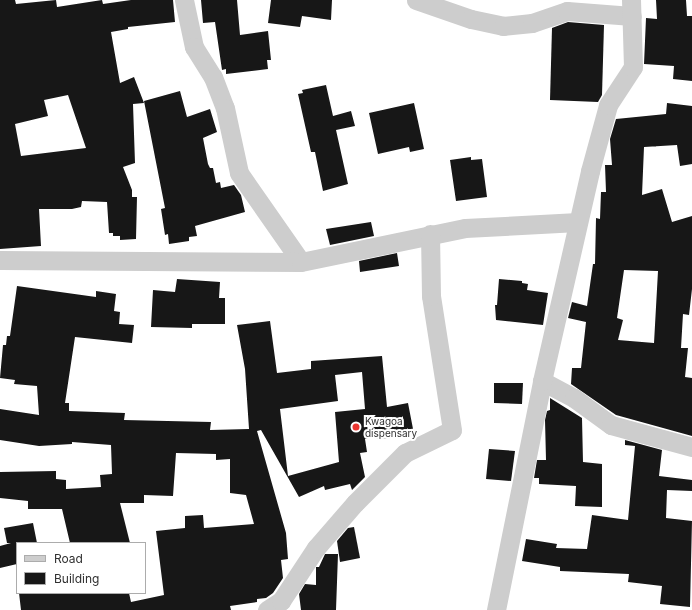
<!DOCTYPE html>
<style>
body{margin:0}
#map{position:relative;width:692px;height:610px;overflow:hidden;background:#fff;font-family:Inter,sans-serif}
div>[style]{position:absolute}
.building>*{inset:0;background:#171717}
.street>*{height:19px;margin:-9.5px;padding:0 9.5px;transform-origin:9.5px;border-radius:9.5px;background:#cdcdcd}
.dots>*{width:11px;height:11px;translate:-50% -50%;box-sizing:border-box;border:2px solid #fff;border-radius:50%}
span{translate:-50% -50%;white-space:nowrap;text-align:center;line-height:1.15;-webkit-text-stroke:4px #fff;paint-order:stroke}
.poi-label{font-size:10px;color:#303030}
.left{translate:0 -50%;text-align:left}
.legend{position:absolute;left:16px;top:542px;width:130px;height:52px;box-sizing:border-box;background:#fff;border:1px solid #acacac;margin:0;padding:5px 7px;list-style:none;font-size:12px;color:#303030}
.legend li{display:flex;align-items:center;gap:8px;height:20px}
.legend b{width:20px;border:1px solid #acacac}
</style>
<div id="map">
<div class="building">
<div style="clip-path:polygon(evenodd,0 0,15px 0,16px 4px,56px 0,57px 7px,102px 0,103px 4px,131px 0,173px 0,175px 22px,128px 27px,128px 29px,111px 32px,120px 83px,134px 77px,144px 103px,133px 104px,135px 163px,123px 167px,132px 190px,132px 197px,137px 197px,136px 239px,120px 240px,120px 236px,113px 236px,113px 233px,109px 233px,107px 202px,82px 201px,81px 207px,72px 209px,39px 209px,41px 246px,0 249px,0 0,68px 95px,86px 148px,21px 156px,15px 124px,48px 116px,44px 100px,68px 95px)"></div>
<div style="clip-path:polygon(201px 0,237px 0,240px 35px,268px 31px,271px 60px,267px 60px,268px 69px,226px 74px,226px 69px,222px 70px,215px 22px,203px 23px)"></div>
<div style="clip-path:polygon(271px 0,332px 0,331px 20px,302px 16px,300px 27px,268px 23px)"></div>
<div style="clip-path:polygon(656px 0,686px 0,687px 16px,692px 16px,692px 81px,673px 79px,674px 66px,644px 64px,646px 18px,657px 19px)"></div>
<div style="clip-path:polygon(568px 22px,604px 25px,602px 95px,598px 102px,550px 100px,552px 28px)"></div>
<div style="clip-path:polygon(326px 85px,333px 116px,351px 111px,355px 126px,336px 130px,348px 184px,323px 191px,315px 152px,311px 152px,298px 94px,303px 93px,302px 90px)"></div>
<div style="clip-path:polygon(180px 91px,187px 117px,210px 109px,217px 132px,203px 138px,208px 164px,210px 168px,213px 168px,216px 183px,220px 182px,221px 188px,234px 185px,241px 195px,245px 212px,195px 226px,197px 236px,189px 237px,189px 241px,169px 244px,168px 234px,165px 235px,161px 209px,165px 208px,144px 101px)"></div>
<div style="clip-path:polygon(414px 103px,424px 149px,410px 152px,409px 147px,378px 154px,369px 113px)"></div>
<div style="clip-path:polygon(evenodd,667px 103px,692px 106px,692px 164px,680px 166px,677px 145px,644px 147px,642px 195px,662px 189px,672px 222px,692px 216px,692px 289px,689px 315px,683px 314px,681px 348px,688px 348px,685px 377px,692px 378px,692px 436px,616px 415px,571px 384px,572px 368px,581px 368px,586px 322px,568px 318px,572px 302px,587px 306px,593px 264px,595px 264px,596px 218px,600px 219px,601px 192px,606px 192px,605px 165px,612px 165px,610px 139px,616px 119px,666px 114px,667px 103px,624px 270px,658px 271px,654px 343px,618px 340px,623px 320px,617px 318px,624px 270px)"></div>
<div style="clip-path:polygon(471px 157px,471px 160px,482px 159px,487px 197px,456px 201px,450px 160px)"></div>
<div style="clip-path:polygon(371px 222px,374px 236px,330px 245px,326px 229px)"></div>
<div style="clip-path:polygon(397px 253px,399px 266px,360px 272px,359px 261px)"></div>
<div style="clip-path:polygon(177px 279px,220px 282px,219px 298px,225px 298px,225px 324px,192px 324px,192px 328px,151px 327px,153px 290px,175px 292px)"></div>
<div style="clip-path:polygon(499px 279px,522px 281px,522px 283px,528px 284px,527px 290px,548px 293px,543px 325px,496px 320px,495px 305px,497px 305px)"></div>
<div style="clip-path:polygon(evenodd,17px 286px,96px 297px,96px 291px,116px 294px,114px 311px,120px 312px,119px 324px,134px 325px,132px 343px,75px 337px,65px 403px,69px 403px,69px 411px,125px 413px,124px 420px,211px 422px,210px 430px,249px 429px,245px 369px,237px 325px,270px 321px,277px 373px,311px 369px,311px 361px,382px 356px,387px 407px,408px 403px,414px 434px,391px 438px,365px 439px,367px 452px,360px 453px,365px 477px,352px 490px,350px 484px,325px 490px,324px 486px,299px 497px,261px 430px,257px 431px,286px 533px,288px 559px,281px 560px,283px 578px,273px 593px,266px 598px,257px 599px,257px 602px,230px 606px,231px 610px,21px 610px,19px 593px,129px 593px,131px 602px,164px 595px,156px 531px,185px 528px,185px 516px,203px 515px,204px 528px,254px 524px,246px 495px,230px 493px,230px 459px,216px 460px,216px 454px,176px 453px,173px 496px,144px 495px,144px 503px,120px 503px,130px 543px,70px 543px,62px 509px,28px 509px,28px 501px,0 498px,0 472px,56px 471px,56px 479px,66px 480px,66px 489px,101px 487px,100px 475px,112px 474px,111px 445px,72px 442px,72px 444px,39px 446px,0 440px,0 409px,39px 415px,37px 386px,14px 384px,15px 380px,0 378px,3px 345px,6px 345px,7px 336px,10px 336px,17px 286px,362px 372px,365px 409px,335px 412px,339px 462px,288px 476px,280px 409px,338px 401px,335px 375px,362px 372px)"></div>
<div style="clip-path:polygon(494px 383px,523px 383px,522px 404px,494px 403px)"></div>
<div style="clip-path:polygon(550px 398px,582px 418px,583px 462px,602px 464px,602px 507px,575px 506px,576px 486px,539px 484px,539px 478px,534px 478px,537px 460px,546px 460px,545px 420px,547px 411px,550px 410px)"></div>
<div style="clip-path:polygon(625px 440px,662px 450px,659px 476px,692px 480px,692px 491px,667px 490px,666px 518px,692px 521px,690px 607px,660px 604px,662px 586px,628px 582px,629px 574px,560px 571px,560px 567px,522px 561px,526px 539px,557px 544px,556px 548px,587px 549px,592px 515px,628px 520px,635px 446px,625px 445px)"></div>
<div style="clip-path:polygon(489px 449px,515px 451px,511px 481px,486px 479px)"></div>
<div style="clip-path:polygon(33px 523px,37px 543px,17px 543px,17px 564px,0 568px,0 546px,11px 543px,7px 543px,4px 528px)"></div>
<div style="clip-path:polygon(354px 527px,360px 558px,340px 562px,337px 541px,348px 528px)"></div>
<div style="clip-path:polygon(325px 554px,338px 554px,336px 610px,301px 610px,299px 594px,305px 584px,316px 585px,316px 567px,319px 567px)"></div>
</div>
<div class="street">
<div style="left:184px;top:0;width:48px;rotate:78deg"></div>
<div style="left:194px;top:47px;width:36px;rotate:58deg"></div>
<div style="left:213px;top:77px;width:33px;rotate:69deg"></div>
<div style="left:225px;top:108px;width:66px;rotate:77.8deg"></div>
<div style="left:239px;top:173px;width:108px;rotate:55.1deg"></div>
<div style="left:416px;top:0;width:58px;rotate:19.1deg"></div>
<div style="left:471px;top:19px;width:33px;rotate:12deg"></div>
<div style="left:503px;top:26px;width:29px;rotate:-6deg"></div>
<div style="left:532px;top:23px;width:37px;rotate:-19deg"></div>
<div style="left:567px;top:11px;width:65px;rotate:4.4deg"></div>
<div style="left:0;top:260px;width:301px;rotate:0.4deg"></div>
<div style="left:301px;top:262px;width:167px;rotate:-11.7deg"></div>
<div style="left:465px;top:228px;width:113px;rotate:-3deg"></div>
<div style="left:542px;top:381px;width:36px;rotate:28deg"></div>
<div style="left:574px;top:398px;width:46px;rotate:36.1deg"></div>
<div style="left:611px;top:425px;width:84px;rotate:15.2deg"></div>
<div style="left:267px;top:610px;width:17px;rotate:-33deg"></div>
<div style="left:281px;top:601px;width:64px;rotate:-56.6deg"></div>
<div style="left:316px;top:548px;width:60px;rotate:-49.1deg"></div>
<div style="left:355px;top:503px;width:71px;rotate:-45deg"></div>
<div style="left:405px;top:453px;width:52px;rotate:-26.1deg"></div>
<div style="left:452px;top:430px;width:136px;rotate:-98.9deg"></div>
<div style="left:431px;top:296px;width:62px;rotate:-90.9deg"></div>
<div style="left:496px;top:610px;width:234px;rotate:-78.6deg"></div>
<div style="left:542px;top:381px;width:215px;rotate:-77.1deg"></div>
<div style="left:590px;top:171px;width:68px;rotate:-74.7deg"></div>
<div style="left:608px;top:105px;width:45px;rotate:-56.7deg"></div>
<div style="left:633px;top:67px;width:67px;rotate:-91.7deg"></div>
</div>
<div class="dots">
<div style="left:356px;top:427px;background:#ea352f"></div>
</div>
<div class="poi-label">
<span class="left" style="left:365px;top:427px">Kwagoa<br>dispensary</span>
</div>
<ul class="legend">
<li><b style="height:5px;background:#cdcdcd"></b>Road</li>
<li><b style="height:11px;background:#171717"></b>Building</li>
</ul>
</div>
